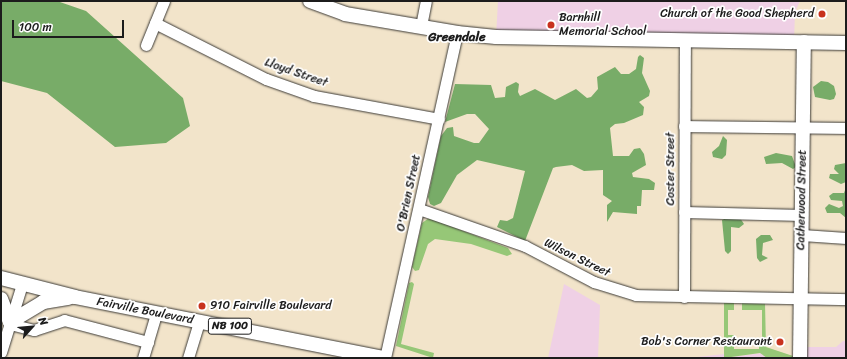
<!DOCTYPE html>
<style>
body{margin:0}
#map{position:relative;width:847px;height:359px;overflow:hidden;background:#f2e4ca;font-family:Sriracha,sans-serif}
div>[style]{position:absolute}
.built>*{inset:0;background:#efd0e5}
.green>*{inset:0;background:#96c777}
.forest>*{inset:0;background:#78ac68}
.roads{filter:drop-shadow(0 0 1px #3c3a36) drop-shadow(0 0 1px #3c3a36)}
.minor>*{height:11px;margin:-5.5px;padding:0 5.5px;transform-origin:5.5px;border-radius:5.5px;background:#fff}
.major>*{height:14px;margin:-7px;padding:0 7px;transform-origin:7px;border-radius:7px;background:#fff}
.dots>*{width:11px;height:11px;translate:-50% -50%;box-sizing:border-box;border:2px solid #fff;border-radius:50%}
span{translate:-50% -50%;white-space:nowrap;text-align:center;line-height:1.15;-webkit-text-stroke:3.5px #fff;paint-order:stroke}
.shield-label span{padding:1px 3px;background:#fff;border:1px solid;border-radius:3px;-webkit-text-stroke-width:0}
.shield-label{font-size:11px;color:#1c1c1c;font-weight:700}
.poi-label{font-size:12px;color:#1c1c1c}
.right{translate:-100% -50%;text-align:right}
.left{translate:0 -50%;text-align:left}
.street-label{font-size:12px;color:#1c1c1c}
.neighbourhood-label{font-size:13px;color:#1c1c1c;font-weight:700}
.frame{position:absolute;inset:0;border:2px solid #1c1c1c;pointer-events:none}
.north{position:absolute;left:12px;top:307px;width:40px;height:40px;-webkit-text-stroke:3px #fff;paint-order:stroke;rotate:63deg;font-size:11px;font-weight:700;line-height:16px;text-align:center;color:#1c1c1c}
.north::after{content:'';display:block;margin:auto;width:14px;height:18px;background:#1c1c1c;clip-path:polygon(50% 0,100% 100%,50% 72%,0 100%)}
.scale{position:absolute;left:12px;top:20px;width:112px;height:18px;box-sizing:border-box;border:2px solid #1c1c1c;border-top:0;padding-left:5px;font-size:12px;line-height:14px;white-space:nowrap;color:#1c1c1c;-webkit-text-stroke:3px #fff;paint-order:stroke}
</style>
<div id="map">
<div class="built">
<div style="clip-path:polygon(498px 1px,800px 1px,795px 12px,794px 42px,496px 37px)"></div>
<div style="clip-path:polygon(564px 284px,600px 305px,598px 358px,548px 358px)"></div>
<div style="clip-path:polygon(843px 341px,846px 341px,846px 358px,806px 358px,806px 347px,836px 347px)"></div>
<div style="clip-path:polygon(761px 353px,767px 358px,688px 358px,724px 354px,724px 358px)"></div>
</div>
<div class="green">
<div style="clip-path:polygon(429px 218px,508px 248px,512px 254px,507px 256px,471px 244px,435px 239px,428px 244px,419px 270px,415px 271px,412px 267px,422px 223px)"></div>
<div style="clip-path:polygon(412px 282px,414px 284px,401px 344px,434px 353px,433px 358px,396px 346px,409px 283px)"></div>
<div style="clip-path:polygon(724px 303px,734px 303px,734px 310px,728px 310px,728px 335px,734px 335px,734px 349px,759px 349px,759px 343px,762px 343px,762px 310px,742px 310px,742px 303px,765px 303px,766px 347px,793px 356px,793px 358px,767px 358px,760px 353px,724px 358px)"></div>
</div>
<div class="forest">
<div style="clip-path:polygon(1px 1px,57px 1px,86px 11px,183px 98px,190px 126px,166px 143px,115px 147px,47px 93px,1px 81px)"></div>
<div style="clip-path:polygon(640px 55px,644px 58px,642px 73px,650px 91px,649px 96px,639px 102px,644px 107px,643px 115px,624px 123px,615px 124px,610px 128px,613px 156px,629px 156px,634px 149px,640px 148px,644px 154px,646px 165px,632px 173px,633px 177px,649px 179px,655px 183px,654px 190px,642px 190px,641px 206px,637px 206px,637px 214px,613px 212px,607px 222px,607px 205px,612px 201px,603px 195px,603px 170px,584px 171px,572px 165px,556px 167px,553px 168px,525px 241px,497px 227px,500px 220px,507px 221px,513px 218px,525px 171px,477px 160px,457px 175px,441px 203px,434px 206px,430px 204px,428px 197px,441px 136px,447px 128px,453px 127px,454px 136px,474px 143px,479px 143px,489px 129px,475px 114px,467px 114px,445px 122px,455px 84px,491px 85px,495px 98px,505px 97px,506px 87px,516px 82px,519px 84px,518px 92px,520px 96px,535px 89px,555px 100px,576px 89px,587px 98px,591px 97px,598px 89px,597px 77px,615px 67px,621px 74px,629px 74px,636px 69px,638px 57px)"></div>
<div style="clip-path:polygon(821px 81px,828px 82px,834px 86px,836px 94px,834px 99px,830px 100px,815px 97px,813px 87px)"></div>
<div style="clip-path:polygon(723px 136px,727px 140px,726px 155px,722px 159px,713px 157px,712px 152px,719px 146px)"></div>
<div style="clip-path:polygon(776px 153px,792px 156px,796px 167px,793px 169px,782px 163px,766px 164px,764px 157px)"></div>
<div style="clip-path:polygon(846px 163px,846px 182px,841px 184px,829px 178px,830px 174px,839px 174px,834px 169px,835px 165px)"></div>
<div style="clip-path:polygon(846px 187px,846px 218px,840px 213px,827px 213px,825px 208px,829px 204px,839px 208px,843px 206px,842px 201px,831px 200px,829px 196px,833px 193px,844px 193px)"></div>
<div style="clip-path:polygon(729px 217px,740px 218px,744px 224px,739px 228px,731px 227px,731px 251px,728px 254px,725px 251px,722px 220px)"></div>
<div style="clip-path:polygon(761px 235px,770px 235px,773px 240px,763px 243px,762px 255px,768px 258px,760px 262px,757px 258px,756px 239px)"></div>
</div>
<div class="roads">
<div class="minor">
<div style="left:155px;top:23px;width:124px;rotate:26.8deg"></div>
<div style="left:266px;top:79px;width:51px;rotate:19.5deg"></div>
<div style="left:314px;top:96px;width:127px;rotate:10.4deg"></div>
<div style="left:421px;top:26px;width:25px;rotate:-79deg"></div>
<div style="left:146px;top:45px;width:48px;rotate:-67.8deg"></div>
<div style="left:684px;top:126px;width:162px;rotate:0.7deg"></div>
<div style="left:419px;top:209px;width:112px;rotate:19.2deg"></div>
<div style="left:525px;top:246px;width:78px;rotate:27.6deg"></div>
<div style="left:594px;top:282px;width:44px;rotate:17.2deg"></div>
<div style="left:636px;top:295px;width:210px;rotate:1.1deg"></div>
<div style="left:684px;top:212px;width:118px;rotate:1.5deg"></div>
<div style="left:802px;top:235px;width:44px;rotate:3.9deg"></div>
<div style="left:684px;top:297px;width:257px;rotate:-89.8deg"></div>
<div style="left:10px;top:324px;width:25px;rotate:14deg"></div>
<div style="left:34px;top:330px;width:32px;rotate:-18deg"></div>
<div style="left:64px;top:320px;width:87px;rotate:14.7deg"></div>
<div style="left:1px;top:352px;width:71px;rotate:-72.8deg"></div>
<div style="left:143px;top:358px;width:46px;rotate:-73.5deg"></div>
<div style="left:188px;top:358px;width:39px;rotate:-73deg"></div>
<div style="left:385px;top:358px;width:333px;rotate:-77.5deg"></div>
</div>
<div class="major">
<div style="left:310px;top:1px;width:37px;rotate:20deg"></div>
<div style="left:345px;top:14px;width:114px;rotate:9.6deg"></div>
<div style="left:457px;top:33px;width:39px;rotate:6deg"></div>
<div style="left:496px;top:37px;width:350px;rotate:1deg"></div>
<div style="left:1px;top:278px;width:76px;rotate:14.4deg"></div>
<div style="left:75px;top:297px;width:315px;rotate:11.2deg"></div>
<div style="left:1px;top:299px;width:25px;rotate:69deg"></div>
<div style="left:10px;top:322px;width:39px;rotate:-31deg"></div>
<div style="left:43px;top:302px;width:26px;rotate:-9deg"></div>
<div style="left:800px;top:358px;width:316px;rotate:-89.3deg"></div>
</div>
</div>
<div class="dots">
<div style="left:822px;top:14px;background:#c8321e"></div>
<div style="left:551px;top:25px;background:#c8321e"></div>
<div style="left:202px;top:306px;background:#c8321e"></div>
<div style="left:780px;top:342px;background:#c8321e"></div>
</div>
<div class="shield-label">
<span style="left:230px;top:326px">NB 100</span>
</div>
<div class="poi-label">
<span class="right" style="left:814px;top:14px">Church of the Good Shepherd</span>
<span class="left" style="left:559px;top:25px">Barnhill<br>Memorial School</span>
<span class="left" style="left:210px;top:306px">910 Fairville Boulevard</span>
<span class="right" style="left:772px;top:342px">Bob's Corner Restaurant</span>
</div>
<div class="street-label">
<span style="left:296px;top:73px;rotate:19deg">Lloyd Street</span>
<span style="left:671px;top:169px;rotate:-90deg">Coster Street</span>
<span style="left:409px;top:193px;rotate:-78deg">O'Brien Street</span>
<span style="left:802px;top:200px;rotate:-89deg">Catherwood Street</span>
<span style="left:577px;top:258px;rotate:26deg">Wilson Street</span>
<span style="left:145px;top:311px;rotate:11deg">Fairville Boulevard</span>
</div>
<div class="neighbourhood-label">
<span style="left:457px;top:37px">Greendale</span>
</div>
<div class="frame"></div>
<div class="north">N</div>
<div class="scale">100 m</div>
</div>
